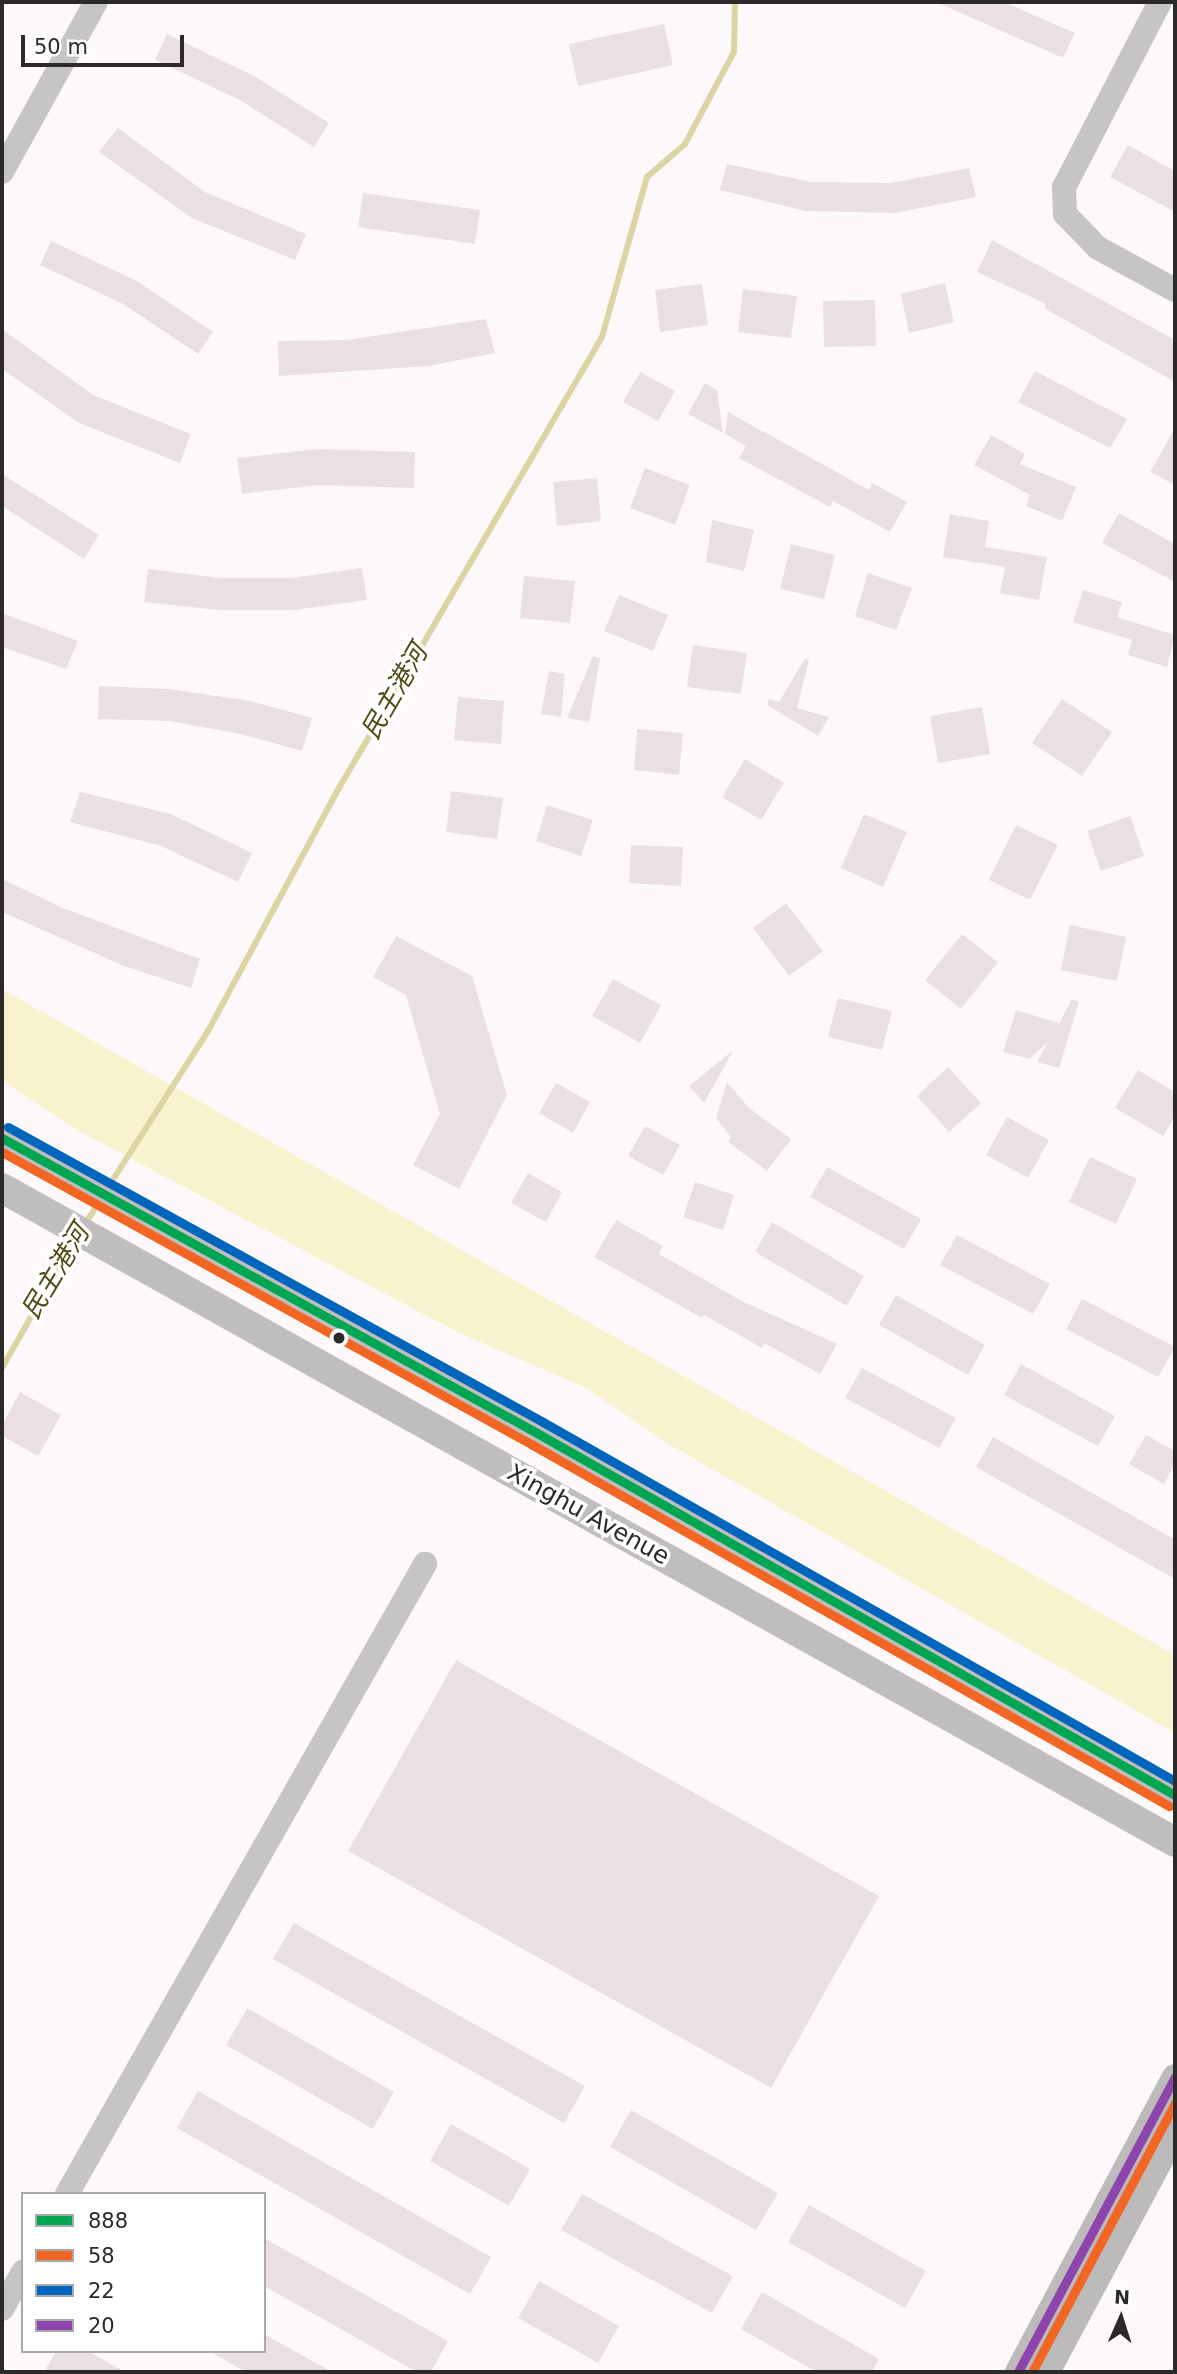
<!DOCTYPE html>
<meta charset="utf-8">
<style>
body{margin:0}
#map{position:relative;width:1177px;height:2374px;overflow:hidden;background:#fdf9fb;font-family:"DejaVu Sans","Noto Sans SC",sans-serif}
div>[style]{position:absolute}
.green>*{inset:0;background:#f8f3ce}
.stream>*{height:6px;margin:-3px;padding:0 3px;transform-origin:3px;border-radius:3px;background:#dbd5a3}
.building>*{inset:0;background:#ebdfe6}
.tertiary>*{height:24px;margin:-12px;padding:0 12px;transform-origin:12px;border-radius:12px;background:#c6c4c5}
.secondary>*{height:26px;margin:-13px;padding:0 13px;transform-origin:13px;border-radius:13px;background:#bcbabb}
.primary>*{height:30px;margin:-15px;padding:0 15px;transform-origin:15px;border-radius:15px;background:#c0bdbf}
.bus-1>*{height:9px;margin:-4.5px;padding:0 4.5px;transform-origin:4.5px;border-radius:4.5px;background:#00a651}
.bus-2>*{height:9px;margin:-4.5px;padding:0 4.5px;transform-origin:4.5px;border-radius:4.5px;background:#f26522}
.bus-3>*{height:9px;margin:-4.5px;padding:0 4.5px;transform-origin:4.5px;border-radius:4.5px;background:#0065bd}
.bus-4>*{height:9px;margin:-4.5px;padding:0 4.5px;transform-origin:4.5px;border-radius:4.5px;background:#8e44ad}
.dots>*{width:19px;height:19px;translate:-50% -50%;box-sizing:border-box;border:4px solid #fff;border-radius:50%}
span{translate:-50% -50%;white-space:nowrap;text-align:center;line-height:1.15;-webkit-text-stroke:7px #fff;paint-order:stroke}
.street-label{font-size:24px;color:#2b292a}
.water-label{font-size:26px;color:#504a13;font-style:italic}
.frame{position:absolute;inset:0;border:4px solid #2b292a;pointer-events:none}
.legend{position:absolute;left:21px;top:2192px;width:245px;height:161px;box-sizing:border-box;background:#fff;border:2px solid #aaa9aa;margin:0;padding:9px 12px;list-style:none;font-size:21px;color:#2b292a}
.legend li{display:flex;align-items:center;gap:14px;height:35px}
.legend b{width:35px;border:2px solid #aaa9aa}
.north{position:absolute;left:1086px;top:2283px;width:70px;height:70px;-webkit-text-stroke:5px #fff;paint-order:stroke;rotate:3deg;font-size:19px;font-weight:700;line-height:28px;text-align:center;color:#2b292a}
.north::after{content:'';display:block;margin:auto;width:24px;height:32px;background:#2b292a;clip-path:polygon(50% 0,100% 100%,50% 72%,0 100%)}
.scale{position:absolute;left:21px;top:35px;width:163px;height:32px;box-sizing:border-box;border:4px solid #2b292a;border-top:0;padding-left:9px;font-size:21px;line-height:24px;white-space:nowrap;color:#2b292a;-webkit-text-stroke:5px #fff;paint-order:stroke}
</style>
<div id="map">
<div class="green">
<div style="clip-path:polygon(2px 989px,1175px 1655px,1175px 1733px,668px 1444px,588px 1389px,455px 1331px,79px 1131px,2px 1081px)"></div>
</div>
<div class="stream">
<div style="left:107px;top:1189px;width:188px;rotate:-57.4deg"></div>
<div style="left:208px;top:1031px;width:276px;rotate:-61.7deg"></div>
<div style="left:339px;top:788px;width:522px;rotate:-59.75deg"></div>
<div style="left:602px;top:337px;width:166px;rotate:-74.3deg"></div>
<div style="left:647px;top:177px;width:50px;rotate:-41deg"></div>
<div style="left:685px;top:144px;width:104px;rotate:-62deg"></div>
<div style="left:734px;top:52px;width:50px;rotate:-88.9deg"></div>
<div style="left:85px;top:1224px;width:27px;rotate:-57deg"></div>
<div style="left:2px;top:1368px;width:148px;rotate:-60.5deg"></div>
</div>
<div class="building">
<div style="clip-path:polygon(936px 2px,1004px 2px,1075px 33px,1063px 58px)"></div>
<div style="clip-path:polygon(664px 24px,673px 65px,578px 86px,569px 44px)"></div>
<div style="clip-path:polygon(167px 34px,254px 76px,329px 123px,314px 147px,240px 100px,155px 60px)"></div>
<div style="clip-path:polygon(118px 128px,205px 192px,306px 234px,295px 260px,192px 218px,99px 152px)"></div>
<div style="clip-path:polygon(1128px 145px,1175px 171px,1175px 212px,1110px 177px)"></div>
<div style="clip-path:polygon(727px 164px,811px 182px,891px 183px,969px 168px,976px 197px,895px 213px,805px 211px,720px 190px)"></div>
<div style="clip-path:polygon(363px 193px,480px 210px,475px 244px,358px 227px)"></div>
<div style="clip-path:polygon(992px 240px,1175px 340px,1175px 382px,1044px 308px,1046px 304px,977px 272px)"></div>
<div style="clip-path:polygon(51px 241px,137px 281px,213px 332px,198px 354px,123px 304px,40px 265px)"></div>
<div style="clip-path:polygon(945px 283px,954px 322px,909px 333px,901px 294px)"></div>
<div style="clip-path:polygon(702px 284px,708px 325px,660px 332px,655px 290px)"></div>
<div style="clip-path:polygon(743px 289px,797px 296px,791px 338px,738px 332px)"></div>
<div style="clip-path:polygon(875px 300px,876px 346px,824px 347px,823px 301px)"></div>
<div style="clip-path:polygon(486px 319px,495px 353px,429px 366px,279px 376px,278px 341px,347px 340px)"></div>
<div style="clip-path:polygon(2px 329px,93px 395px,191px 434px,180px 463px,79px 423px,2px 369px)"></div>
<div style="clip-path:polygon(1035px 371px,1127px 419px,1110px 448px,1018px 402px)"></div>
<div style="clip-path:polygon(640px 372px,675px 391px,658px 421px,623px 402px)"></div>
<div style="clip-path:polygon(705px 383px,717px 390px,723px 433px,688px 414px)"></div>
<div style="clip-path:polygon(728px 412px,869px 490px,872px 483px,907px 502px,890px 532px,833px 501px,830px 507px,739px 458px,746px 446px,725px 434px)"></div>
<div style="clip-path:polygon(1175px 428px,1175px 485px,1150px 472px)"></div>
<div style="clip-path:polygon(991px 435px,1025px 454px,1020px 464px,1076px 487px,1062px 521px,1026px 506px,1030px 495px,974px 465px)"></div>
<div style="clip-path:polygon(318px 449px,415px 452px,414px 488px,319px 485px,242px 494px,237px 458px)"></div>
<div style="clip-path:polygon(645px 468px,690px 485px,675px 525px,630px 508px)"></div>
<div style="clip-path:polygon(2px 474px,99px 535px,84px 559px,2px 506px)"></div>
<div style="clip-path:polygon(597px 478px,601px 521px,557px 526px,553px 482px)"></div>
<div style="clip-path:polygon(1119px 513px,1175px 544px,1175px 582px,1102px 543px)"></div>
<div style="clip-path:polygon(950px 514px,989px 521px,985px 547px,1047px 557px,1039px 600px,1000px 593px,1005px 567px,943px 557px)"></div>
<div style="clip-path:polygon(712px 520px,754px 530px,744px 571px,706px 562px)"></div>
<div style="clip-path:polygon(791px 544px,835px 555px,824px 599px,780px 589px)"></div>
<div style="clip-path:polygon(362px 568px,367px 600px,294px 610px,218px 610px,144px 602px,148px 569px,220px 578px,291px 578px)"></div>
<div style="clip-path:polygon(868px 573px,912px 588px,896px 630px,855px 616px)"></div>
<div style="clip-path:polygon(524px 576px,575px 581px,570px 623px,520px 618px)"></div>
<div style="clip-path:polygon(1083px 590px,1122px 602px,1117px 617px,1175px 635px,1167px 667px,1128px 655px,1132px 640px,1073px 622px)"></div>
<div style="clip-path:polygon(619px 595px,668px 615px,653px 651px,604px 631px)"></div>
<div style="clip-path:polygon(2px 613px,78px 641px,66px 669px,2px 647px)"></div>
<div style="clip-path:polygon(693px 645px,747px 653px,741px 694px,687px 687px)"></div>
<div style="clip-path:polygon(593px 656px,600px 658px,589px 722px,567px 718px)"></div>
<div style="clip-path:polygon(805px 658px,809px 660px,797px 708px,829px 717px,818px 736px,767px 705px,769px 699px,779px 702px)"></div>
<div style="clip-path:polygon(549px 671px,565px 674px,561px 717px,541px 714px)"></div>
<div style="clip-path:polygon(99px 686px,169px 689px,250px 701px,312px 718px,302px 751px,241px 734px,169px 721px,98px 719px)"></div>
<div style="clip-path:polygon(458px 697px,504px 701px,501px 744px,454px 740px)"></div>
<div style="clip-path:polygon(1062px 699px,1112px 732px,1082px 776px,1032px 743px)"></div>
<div style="clip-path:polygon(982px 707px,990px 754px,938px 763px,930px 716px)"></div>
<div style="clip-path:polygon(637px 729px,683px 733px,679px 775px,634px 770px)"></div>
<div style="clip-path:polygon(745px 759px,784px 783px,761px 820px,722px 797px)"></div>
<div style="clip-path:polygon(451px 791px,503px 798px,497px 839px,446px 832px)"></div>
<div style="clip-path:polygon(80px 792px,171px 814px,252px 853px,238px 882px,161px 846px,70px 822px)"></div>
<div style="clip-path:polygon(547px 805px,593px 820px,581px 856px,536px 841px)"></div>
<div style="clip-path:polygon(864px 814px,907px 832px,883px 887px,841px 868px)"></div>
<div style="clip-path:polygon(1130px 816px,1144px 856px,1101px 871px,1087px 831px)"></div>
<div style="clip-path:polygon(1016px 825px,1058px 845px,1030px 900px,989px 880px)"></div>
<div style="clip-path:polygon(631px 845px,683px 847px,681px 886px,629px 883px)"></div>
<div style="clip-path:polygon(2px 879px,63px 908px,200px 959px,191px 988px,124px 966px,2px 912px)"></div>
<div style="clip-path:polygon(786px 903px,823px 951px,789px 976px,753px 928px)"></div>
<div style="clip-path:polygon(1070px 925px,1126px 937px,1117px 981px,1061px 970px)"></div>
<div style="clip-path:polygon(962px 934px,998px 962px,961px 1009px,925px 980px)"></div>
<div style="clip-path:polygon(396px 936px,472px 976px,507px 1095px,459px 1189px,413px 1165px,440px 1114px,406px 995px,373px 977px)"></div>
<div style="clip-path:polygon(613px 979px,661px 1005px,640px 1043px,592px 1016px)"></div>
<div style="clip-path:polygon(838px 998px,892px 1011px,882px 1050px,828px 1037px)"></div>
<div style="clip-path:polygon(1072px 999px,1079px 1002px,1059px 1068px,1037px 1062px,1048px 1042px,1029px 1059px,1003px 1052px,1016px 1010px,1059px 1023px)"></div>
<div style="clip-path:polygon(731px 1052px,732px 1053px,704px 1103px,689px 1086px)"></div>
<div style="clip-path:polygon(948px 1067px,981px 1103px,949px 1132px,917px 1096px)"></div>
<div style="clip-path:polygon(1138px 1070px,1175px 1092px,1175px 1116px,1163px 1136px,1115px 1108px)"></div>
<div style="clip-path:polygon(727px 1082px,749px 1108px,791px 1139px,767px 1171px,728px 1142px,731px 1137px,716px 1118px)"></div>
<div style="clip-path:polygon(556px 1083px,590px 1102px,573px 1133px,539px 1113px)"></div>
<div style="clip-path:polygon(1007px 1117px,1049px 1140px,1028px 1178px,986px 1155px)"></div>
<div style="clip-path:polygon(645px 1126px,680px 1145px,663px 1175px,628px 1156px)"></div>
<div style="clip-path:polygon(1090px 1157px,1137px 1179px,1116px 1224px,1069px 1202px)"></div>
<div style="clip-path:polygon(827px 1167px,921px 1219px,904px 1249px,810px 1197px)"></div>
<div style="clip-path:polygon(528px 1173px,562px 1192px,546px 1222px,511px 1203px)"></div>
<div style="clip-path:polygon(695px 1182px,734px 1195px,723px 1230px,683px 1217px)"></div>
<div style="clip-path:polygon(616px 1220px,663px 1246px,659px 1254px,742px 1301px,837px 1344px,820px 1374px,764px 1343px,762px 1348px,704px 1315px,702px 1318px,594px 1257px)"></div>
<div style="clip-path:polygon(772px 1222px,864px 1276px,847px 1306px,755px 1252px)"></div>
<div style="clip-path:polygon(957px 1235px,1050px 1284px,1033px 1314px,940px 1265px)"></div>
<div style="clip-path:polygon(896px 1295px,985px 1345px,968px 1375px,879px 1325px)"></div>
<div style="clip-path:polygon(1082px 1299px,1175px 1347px,1158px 1377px,1066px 1329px)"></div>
<div style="clip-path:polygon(1021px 1364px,1115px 1416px,1098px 1446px,1004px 1395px)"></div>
<div style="clip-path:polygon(862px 1368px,956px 1418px,939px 1448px,845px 1398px)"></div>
<div style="clip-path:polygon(20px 1392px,61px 1415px,38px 1456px,2px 1436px,2px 1425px)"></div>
<div style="clip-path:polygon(1146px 1435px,1175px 1451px,1175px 1463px,1164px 1484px,1129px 1464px)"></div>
<div style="clip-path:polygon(993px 1437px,1172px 1538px,1175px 1533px,1175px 1579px,976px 1467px)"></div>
<div style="clip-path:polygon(456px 1660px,879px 1896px,771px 2088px,348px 1851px)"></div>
<div style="clip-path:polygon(294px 1923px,585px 2086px,564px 2123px,273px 1959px)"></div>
<div style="clip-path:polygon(247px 2008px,394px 2092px,373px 2129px,226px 2045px)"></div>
<div style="clip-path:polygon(198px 2091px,491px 2257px,470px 2294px,177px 2128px)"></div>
<div style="clip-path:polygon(631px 2110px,778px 2193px,756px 2230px,610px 2147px)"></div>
<div style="clip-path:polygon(451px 2124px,530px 2169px,509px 2206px,430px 2161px)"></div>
<div style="clip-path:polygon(582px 2194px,733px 2276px,712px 2313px,561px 2230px)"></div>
<div style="clip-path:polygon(809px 2205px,926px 2271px,905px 2308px,788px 2242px)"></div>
<div style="clip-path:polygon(264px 2238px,448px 2341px,431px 2372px,417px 2372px,264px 2286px)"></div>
<div style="clip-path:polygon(539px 2281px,619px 2326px,598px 2363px,518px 2318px)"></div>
<div style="clip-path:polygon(762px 2292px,879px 2359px,872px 2372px,817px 2372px,741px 2329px)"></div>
<div style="clip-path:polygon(264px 2334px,332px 2372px,246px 2372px,209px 2351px,264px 2351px)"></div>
<div style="clip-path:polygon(56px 2351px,88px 2351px,125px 2372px,44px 2372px)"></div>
</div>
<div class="tertiary">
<div style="left:1160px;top:2px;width:208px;rotate:117.4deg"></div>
<div style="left:1064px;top:187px;width:27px;rotate:88deg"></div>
<div style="left:1065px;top:214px;width:47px;rotate:45.9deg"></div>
<div style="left:1098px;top:248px;width:88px;rotate:28.6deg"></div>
<div style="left:2px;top:172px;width:194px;rotate:-61.1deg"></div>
<div style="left:67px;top:2194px;width:725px;rotate:-60.39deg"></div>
<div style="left:2px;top:2309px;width:43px;rotate:-60.4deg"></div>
</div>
<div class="secondary">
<div style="left:1018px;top:2372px;width:334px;rotate:-62deg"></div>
<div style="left:1047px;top:2372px;width:272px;rotate:-61.9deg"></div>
</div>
<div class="primary">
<div style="left:2px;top:1138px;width:611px;rotate:28.87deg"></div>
<div style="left:537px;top:1433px;width:734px;rotate:29.57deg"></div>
<div style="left:2px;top:1188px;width:1343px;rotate:29.14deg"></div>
</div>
<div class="bus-1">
<div style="left:2px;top:1138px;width:611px;rotate:28.87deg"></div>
<div style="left:537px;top:1433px;width:734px;rotate:29.57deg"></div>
</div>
<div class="bus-2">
<div style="left:2px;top:1152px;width:604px;rotate:28.9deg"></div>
<div style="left:531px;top:1444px;width:734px;rotate:29.57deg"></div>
<div style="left:1032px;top:2372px;width:305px;rotate:-62deg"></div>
</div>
<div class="bus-3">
<div style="left:8px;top:1127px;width:611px;rotate:28.87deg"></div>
<div style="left:543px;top:1422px;width:727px;rotate:29.6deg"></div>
</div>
<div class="bus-4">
<div style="left:1018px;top:2372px;width:334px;rotate:-62deg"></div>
</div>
<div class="dots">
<div style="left:339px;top:1338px;background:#2b292a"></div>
</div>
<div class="street-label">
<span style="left:588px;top:1515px;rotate:29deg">Xinghu Avenue</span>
</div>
<div class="water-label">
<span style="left:395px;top:692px;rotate:-60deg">民主港河</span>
<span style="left:56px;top:1272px;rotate:-59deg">民主港河</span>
</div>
<div class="frame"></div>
<ul class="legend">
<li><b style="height:9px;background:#00a651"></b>888</li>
<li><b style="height:9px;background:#f26522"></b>58</li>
<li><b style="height:9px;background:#0065bd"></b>22</li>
<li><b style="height:9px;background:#8e44ad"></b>20</li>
</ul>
<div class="north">N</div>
<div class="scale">50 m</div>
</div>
